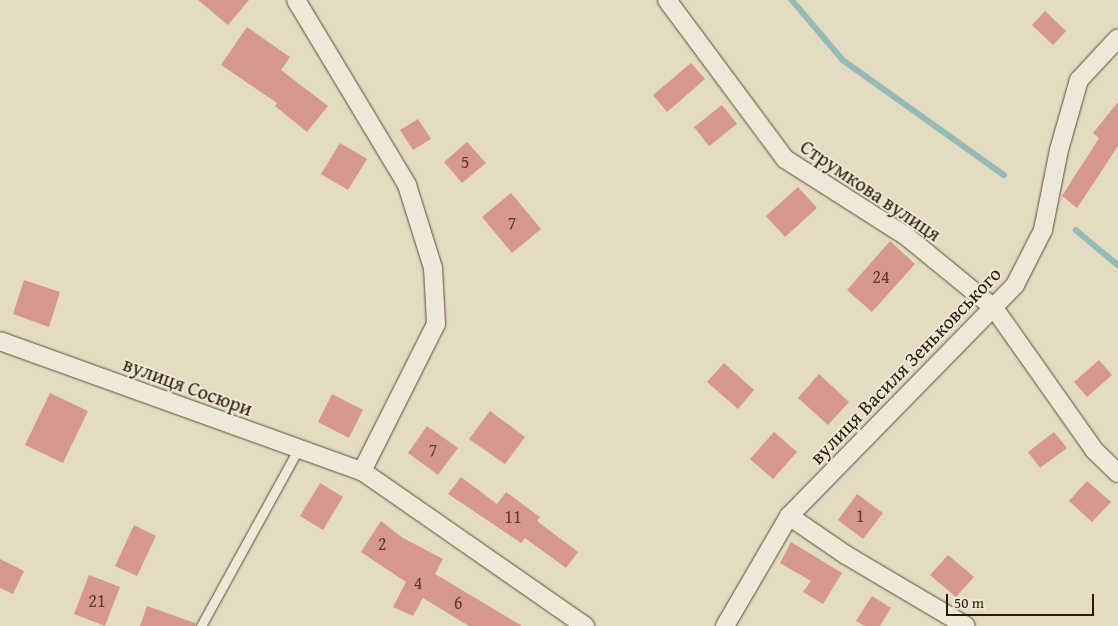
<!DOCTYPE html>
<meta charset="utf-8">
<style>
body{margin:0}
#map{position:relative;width:1118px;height:626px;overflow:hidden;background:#e3dcc1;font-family:"Gentium Book Plus",serif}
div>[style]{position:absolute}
.stream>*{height:5.5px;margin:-2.75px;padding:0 2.75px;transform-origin:2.75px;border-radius:2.75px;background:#95bbb6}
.building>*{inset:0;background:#d6978e}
.roads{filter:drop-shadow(0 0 1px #5d4937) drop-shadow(0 0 1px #5d4937)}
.lane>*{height:9px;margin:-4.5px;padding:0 4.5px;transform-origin:4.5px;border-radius:4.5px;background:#ede8d7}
.street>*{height:18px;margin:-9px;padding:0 9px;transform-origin:9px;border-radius:9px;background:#ede8d7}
span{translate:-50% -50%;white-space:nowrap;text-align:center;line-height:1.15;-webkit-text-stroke:4px #ede8d7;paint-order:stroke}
.number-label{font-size:18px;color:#5a382a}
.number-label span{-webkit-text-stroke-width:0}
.street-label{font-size:20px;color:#301809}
.scale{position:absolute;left:946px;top:594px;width:148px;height:22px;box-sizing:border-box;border:2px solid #301809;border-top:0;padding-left:6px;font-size:15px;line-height:18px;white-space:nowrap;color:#301809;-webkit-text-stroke:4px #ede8d7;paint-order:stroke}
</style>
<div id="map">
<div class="stream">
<div style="left:792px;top:0;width:79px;rotate:49.6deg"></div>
<div style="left:843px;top:60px;width:198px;rotate:35.5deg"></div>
<div style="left:1076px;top:230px;width:55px;rotate:39.8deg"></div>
</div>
<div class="building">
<div style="clip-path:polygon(198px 0,249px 0,228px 25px)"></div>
<div style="clip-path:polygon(1045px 11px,1066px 31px,1053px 45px,1032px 25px)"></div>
<div style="clip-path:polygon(247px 27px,290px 57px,281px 70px,328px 106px,307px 132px,275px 106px,277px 103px,221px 65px)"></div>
<div style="clip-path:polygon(691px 63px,705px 79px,667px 112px,653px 95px)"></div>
<div style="clip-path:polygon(1118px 102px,1118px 146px,1077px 208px,1062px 196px,1099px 138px,1093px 133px)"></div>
<div style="clip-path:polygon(722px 105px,737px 124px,709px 146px,694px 127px)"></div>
<div style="clip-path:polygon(418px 119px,431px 139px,413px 150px,400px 130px)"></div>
<div style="clip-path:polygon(467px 142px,486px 163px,462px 183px,444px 162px)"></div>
<div style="clip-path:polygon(340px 143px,367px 159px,348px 190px,321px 174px)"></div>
<div style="clip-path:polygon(798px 187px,817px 208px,785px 237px,766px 216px)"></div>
<div style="clip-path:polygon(511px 193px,541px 229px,512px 253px,482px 217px)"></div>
<div style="clip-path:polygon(890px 241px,915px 264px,872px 312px,847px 290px)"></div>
<div style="clip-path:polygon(24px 280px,60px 292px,49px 327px,13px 314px)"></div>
<div style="clip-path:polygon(1099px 360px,1112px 375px,1087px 397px,1074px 382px)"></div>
<div style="clip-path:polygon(724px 363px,754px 390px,738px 409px,707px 382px)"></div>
<div style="clip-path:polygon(819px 374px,849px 402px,828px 425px,798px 398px)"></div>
<div style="clip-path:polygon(50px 393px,88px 411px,63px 463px,25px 445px)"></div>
<div style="clip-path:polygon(332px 394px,363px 410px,349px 438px,318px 422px)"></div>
<div style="clip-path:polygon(490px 411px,525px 437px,505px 464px,469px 439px)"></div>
<div style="clip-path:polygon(427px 426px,458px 448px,438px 475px,408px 453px)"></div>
<div style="clip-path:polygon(774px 432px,797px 452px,773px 479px,750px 459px)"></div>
<div style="clip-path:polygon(1054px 432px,1067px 448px,1040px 468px,1028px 452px)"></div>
<div style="clip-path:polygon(461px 477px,497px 504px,506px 492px,540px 517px,537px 521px,578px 552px,566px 568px,525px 538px,521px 543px,448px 494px)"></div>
<div style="clip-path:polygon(1087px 481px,1111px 502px,1092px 522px,1069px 501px)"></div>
<div style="clip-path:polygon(320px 483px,343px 497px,323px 530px,300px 516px)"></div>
<div style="clip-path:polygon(857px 494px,883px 513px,863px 539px,838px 520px)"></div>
<div style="clip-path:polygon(381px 521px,403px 538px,443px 559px,435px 574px,522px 626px,469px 626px,423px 598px,413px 616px,393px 607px,406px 582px,361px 552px)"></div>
<div style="clip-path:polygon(134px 525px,156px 536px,137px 576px,115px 566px)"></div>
<div style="clip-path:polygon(791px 542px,842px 573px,823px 604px,803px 592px,811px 581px,780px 563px)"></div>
<div style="clip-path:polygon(948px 555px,974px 577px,956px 597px,930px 575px)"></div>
<div style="clip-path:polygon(0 559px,24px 571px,13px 594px,0 588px)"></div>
<div style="clip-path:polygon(89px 575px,120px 587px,105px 626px,74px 614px)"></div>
<div style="clip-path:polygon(872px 596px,891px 608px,880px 626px,865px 626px,856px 621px)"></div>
<div style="clip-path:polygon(147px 606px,195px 623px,195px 626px,140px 626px)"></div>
</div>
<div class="roads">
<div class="lane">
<div style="left:201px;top:626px;width:203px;rotate:-61.2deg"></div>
</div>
<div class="street">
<div style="left:296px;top:0;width:216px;rotate:59deg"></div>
<div style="left:407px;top:185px;width:87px;rotate:72.6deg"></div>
<div style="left:433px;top:268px;width:56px;rotate:86.9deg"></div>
<div style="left:436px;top:324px;width:165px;rotate:116.7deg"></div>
<div style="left:362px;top:471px;width:272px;rotate:34.8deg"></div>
<div style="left:667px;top:0;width:198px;rotate:53.4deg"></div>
<div style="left:785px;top:159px;width:143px;rotate:32.5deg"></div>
<div style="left:906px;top:236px;width:114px;rotate:39.3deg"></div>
<div style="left:994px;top:308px;width:174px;rotate:54.8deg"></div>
<div style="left:1094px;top:450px;width:33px;rotate:44deg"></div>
<div style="left:0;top:341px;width:385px;rotate:19.8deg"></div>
<div style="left:789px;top:516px;width:69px;rotate:34.4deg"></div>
<div style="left:846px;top:555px;width:139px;rotate:30.6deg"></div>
<div style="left:725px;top:626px;width:127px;rotate:-59.8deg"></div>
<div style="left:789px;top:516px;width:323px;rotate:-45.6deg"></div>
<div style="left:1015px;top:285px;width:62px;rotate:-63deg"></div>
<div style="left:1043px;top:230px;width:82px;rotate:-78.7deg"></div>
<div style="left:1059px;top:150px;width:73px;rotate:-74.1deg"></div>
<div style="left:1079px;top:80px;width:57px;rotate:-47.1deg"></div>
</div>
</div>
<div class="number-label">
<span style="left:465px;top:162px">5</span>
<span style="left:512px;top:223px">7</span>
<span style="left:881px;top:277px">24</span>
<span style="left:433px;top:450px">7</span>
<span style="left:860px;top:516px">1</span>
<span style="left:513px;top:517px">11</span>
<span style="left:382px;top:544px">2</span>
<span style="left:418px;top:583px">4</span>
<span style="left:97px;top:601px">21</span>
<span style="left:458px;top:603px">6</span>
</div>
<div class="street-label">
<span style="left:871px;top:190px;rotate:34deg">Струмкова вулиця</span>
<span style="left:905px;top:365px;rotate:-46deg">вулиця Василя Зеньковського</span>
<span style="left:188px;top:386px;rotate:20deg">вулиця Сосюри</span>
</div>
<div class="scale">50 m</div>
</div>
